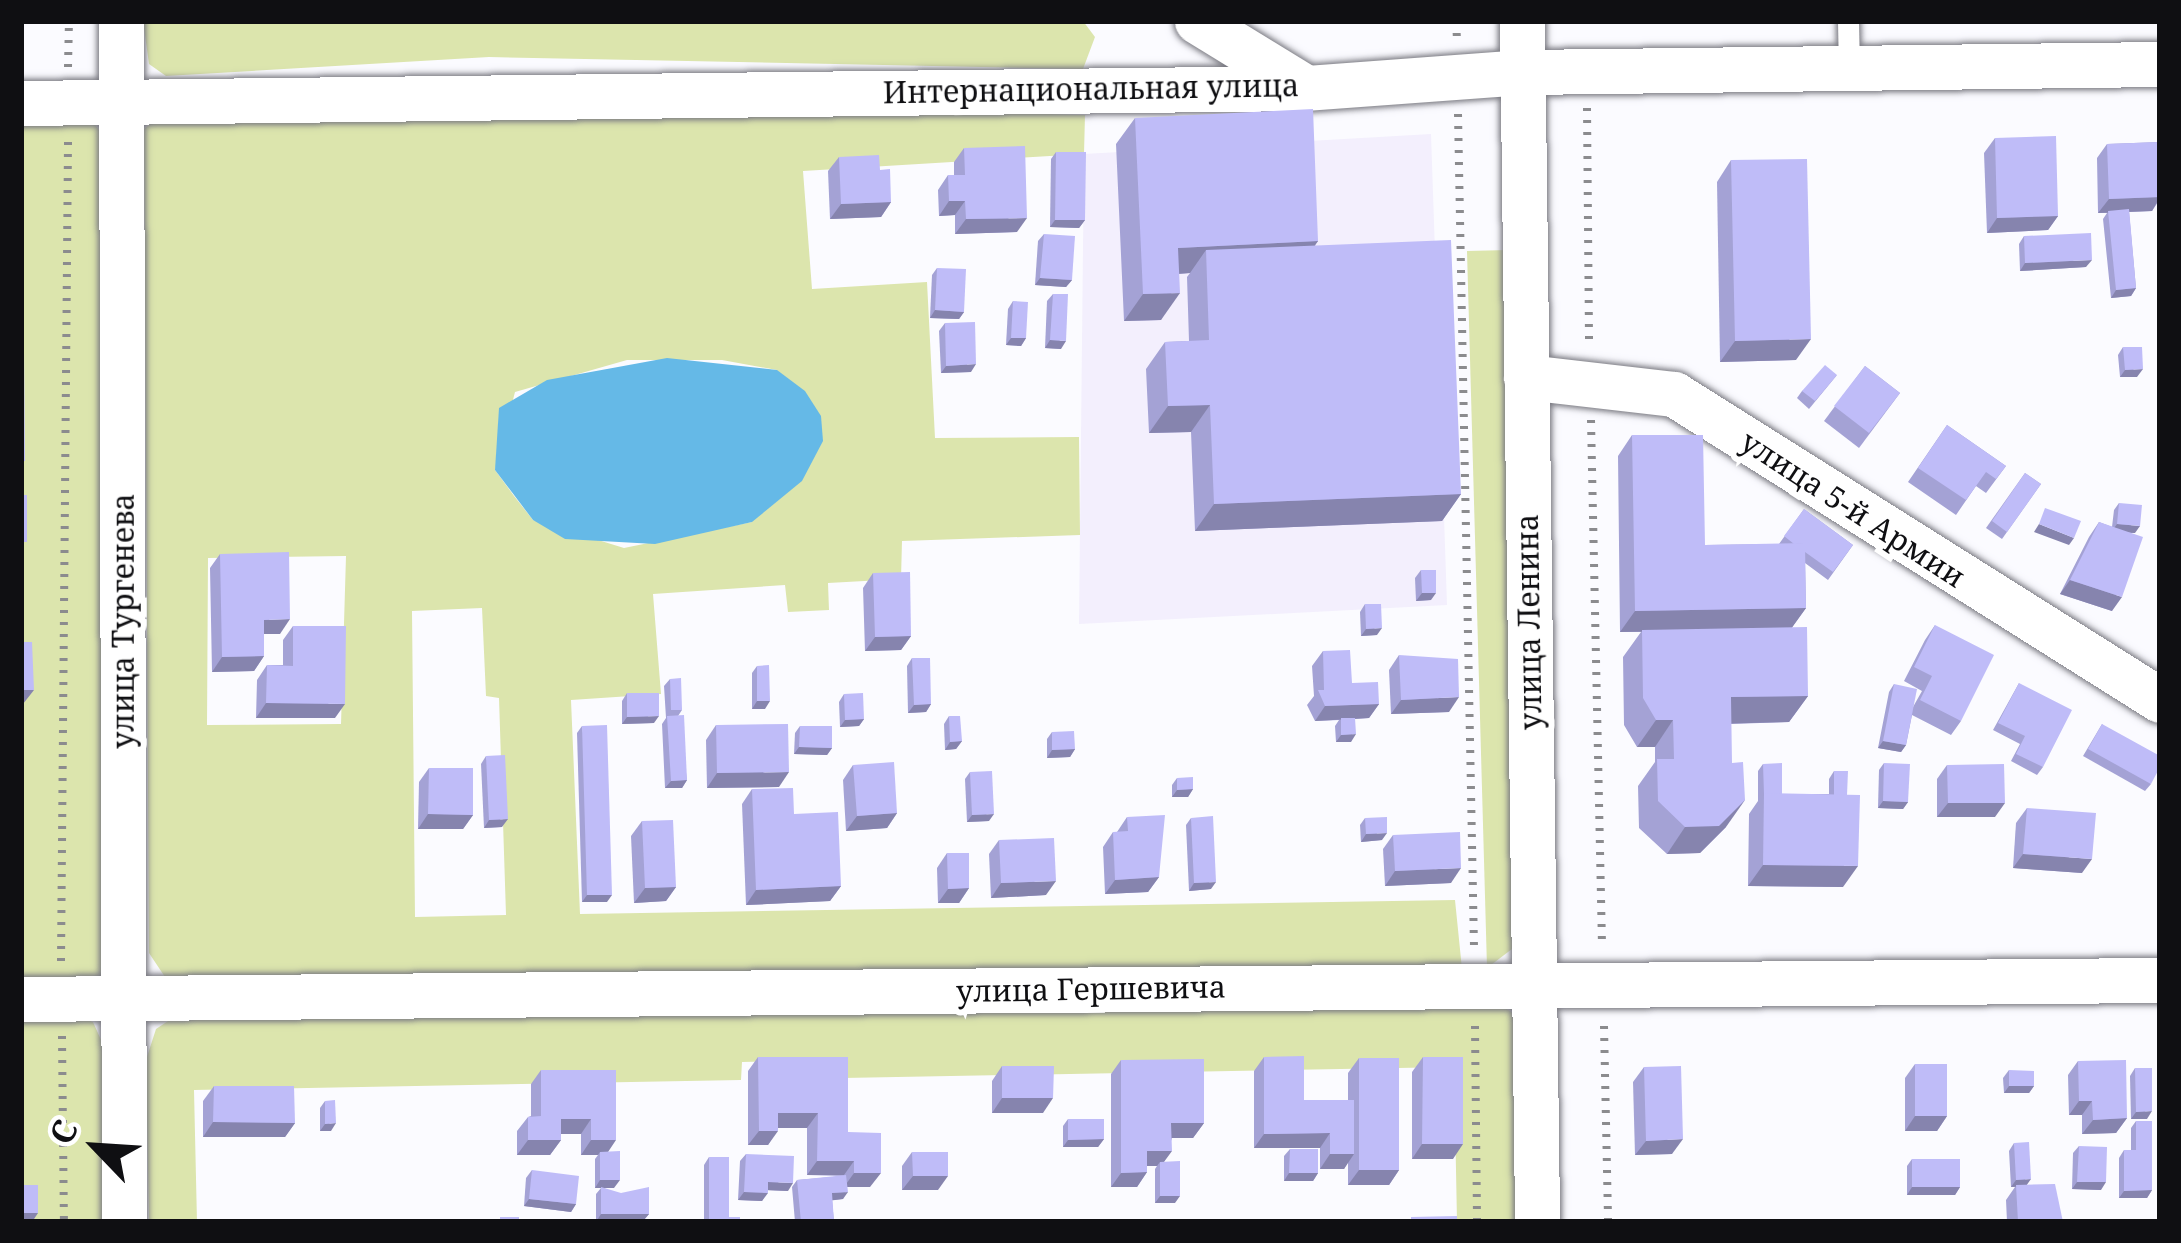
<!DOCTYPE html>
<meta charset="utf-8">
<style>
body{margin:0}
#map{position:relative;width:2181px;height:1243px;overflow:hidden;background:#fbfbff;font-family:"Noto Serif",serif}
div>[style]{position:absolute}
.commercial>*{inset:0;background:#f3effd}
.green>*{inset:0;background:#dce5ad}
.water>*{inset:0;background:#65b9e7}
.path>*{height:8px;margin-top:-4px;transform-origin:0;background:repeating-linear-gradient(90deg,#8b8b8e 0 3px,transparent 0 12px)}
.roads{filter:drop-shadow(0 0 3px #7a7a82) drop-shadow(0 0 3px #7a7a82)}
.lane>*{height:21px;margin:-10.5px;padding:0 10.5px;transform-origin:10.5px;border-radius:10.5px;background:#fff}
.street>*{height:45px;margin:-22.5px;padding:0 22.5px;transform-origin:22.5px;border-radius:22.5px;background:#fff}
.wall>*{inset:0;background:#a4a2d5}
.shaded-wall>*{inset:0;background:#8684ae}
.building>*{inset:0;background:#bfbcf8}
span{translate:-50% -50%;white-space:nowrap;text-align:center;line-height:1.15;-webkit-text-stroke:12px #fff;paint-order:stroke}
.street-label{font-size:30px;color:#0f0f12}
.frame{position:absolute;inset:0;border:24px solid #0f0f12;pointer-events:none}
.north{position:absolute;left:36px;top:1087px;width:120px;height:120px;-webkit-text-stroke:9px #fff;paint-order:stroke;rotate:295deg;font-size:33px;font-weight:700;line-height:48px;text-align:center;color:#0f0f12}
.north::after{content:'';display:block;margin:auto;width:42px;height:54px;background:#0f0f12;clip-path:polygon(50% 0,100% 100%,50% 72%,0 100%)}
</style>
<div id="map">
<div class="commercial">
<div style="clip-path:polygon(1431px 134px,1447px 605px,1079px 624px,1084px 154px)"></div>
</div>
<div class="green">
<div style="clip-path:polygon(143px 21px,1083px 21px,1095px 37px,1083px 69px,489px 57px,166px 76px,149px 64px)"></div>
<div style="clip-path:polygon(evenodd,622px 101px,1085px 115px,1084px 154px,803px 171px,812px 289px,927px 282px,935px 438px,1079px 437px,1080px 535px,902px 541px,901px 579px,828px 583px,829px 610px,788px 612px,785px 585px,653px 594px,661px 694px,571px 700px,580px 914px,1455px 900px,1462px 969px,167px 980px,149px 953px,144px 129px,155px 120px,622px 101px,627px 360px,722px 360px,777px 370px,752px 522px,624px 548px,533px 520px,514px 496px,495px 470px,515px 392px,627px 360px,622px 101px,346px 556px,341px 724px,207px 725px,208px 558px,346px 556px,622px 101px,482px 608px,486px 696px,499px 698px,506px 915px,415px 917px,412px 611px,482px 608px)"></div>
<div style="clip-path:polygon(21px 119px,93px 122px,103px 135px,101px 980px,21px 988px)"></div>
<div style="clip-path:polygon(1509px 250px,1516px 946px,1487px 968px,1467px 251px)"></div>
<div style="clip-path:polygon(1504px 1007px,1513px 1013px,1525px 1222px,1457px 1222px,1454px 1067px,843px 1078px,842px 1060px,742px 1062px,741px 1080px,194px 1090px,197px 1222px,149px 1222px,146px 1060px,156px 1029px,174px 1017px)"></div>
<div style="clip-path:polygon(80px 1017px,93px 1022px,102px 1042px,104px 1222px,34px 1222px,33px 1197px,21px 1197px,21px 1018px)"></div>
</div>
<div class="water">
<div style="clip-path:polygon(667px 358px,777px 370px,805px 391px,821px 416px,823px 441px,802px 481px,752px 522px,655px 544px,565px 539px,533px 520px,495px 470px,499px 408px,547px 380px)"></div>
</div>
<div class="path">
<div style="left:1456px;top:21px;width:18px;rotate:87deg"></div>
<div style="left:68px;top:67px;width:46px;rotate:-88.8deg"></div>
<div style="left:1587px;top:108px;width:237px;rotate:89.5deg"></div>
<div style="left:1458px;top:114px;width:837px;rotate:88.9deg"></div>
<div style="left:1591px;top:420px;width:525px;rotate:88.8deg"></div>
<div style="left:61px;top:961px;width:819px;rotate:-89.51deg"></div>
<div style="left:1475px;top:1026px;width:196px;rotate:89.4deg"></div>
<div style="left:1604px;top:1026px;width:196px;rotate:88.8deg"></div>
<div style="left:62px;top:1036px;width:186px;rotate:89.4deg"></div>
</div>
<div class="roads">
<div class="lane">
<div style="left:1848px;top:21px;width:46px;rotate:88.8deg"></div>
</div>
<div class="street">
<div style="left:121px;top:21px;width:1201px;rotate:89.86deg"></div>
<div style="left:1197px;top:21px;width:124px;rotate:31.5deg"></div>
<div style="left:1522px;top:21px;width:1201px;rotate:89.28deg"></div>
<div style="left:21px;top:103px;width:1285px;rotate:-0.67deg"></div>
<div style="left:1306px;top:88px;width:219px;rotate:-4.2deg"></div>
<div style="left:1524px;top:72px;width:636px;rotate:-0.72deg"></div>
<div style="left:1526px;top:377px;width:149px;rotate:6.6deg"></div>
<div style="left:1674px;top:394px;width:574px;rotate:32.2deg"></div>
<div style="left:21px;top:999px;width:2139px;rotate:-0.51deg"></div>
</div>
</div>
<div class="wall">
<div style="clip-path:polygon(1135px 118px,1318px 241px,1315px 245px,1461px 494px,1442px 521px,1195px 531px,1191px 432px,1149px 433px,1146px 369px,1165px 342px,1189px 341px,1187px 277px,1190px 273px,1179px 274px,1161px 320px,1124px 321px,1116px 144px)"></div>
<div style="clip-path:polygon(1995px 138px,2058px 216px,2048px 230px,1987px 233px,1984px 153px)"></div>
<div style="clip-path:polygon(2160px 142px,2160px 199px,2152px 211px,2129px 212px,2136px 288px,2131px 296px,2111px 298px,2103px 219px,2107px 213px,2098px 213px,2097px 158px,2107px 144px)"></div>
<div style="clip-path:polygon(964px 148px,1017px 232px,955px 234px,955px 215px,939px 216px,938px 190px,948px 175px,954px 175px,954px 162px)"></div>
<div style="clip-path:polygon(1056px 152px,1085px 220px,1079px 228px,1050px 227px,1051px 159px)"></div>
<div style="clip-path:polygon(839px 157px,880px 170px,891px 202px,881px 217px,830px 219px,828px 171px)"></div>
<div style="clip-path:polygon(1731px 160px,1796px 360px,1720px 362px,1717px 182px)"></div>
<div style="clip-path:polygon(1044px 234px,1072px 280px,1066px 287px,1035px 285px,1038px 241px)"></div>
<div style="clip-path:polygon(2024px 236px,2086px 267px,2020px 271px,2019px 244px)"></div>
<div style="clip-path:polygon(937px 268px,964px 312px,959px 319px,930px 318px,932px 275px)"></div>
<div style="clip-path:polygon(1053px 294px,1061px 349px,1045px 348px,1047px 301px)"></div>
<div style="clip-path:polygon(1013px 301px,1026px 338px,1021px 346px,1006px 345px,1008px 309px)"></div>
<div style="clip-path:polygon(945px 323px,971px 372px,941px 373px,939px 331px)"></div>
<div style="clip-path:polygon(2123px 347px,2137px 377px,2120px 377px,2118px 355px)"></div>
<div style="clip-path:polygon(1865px 366px,1900px 393px,1859px 448px,1824px 421px)"></div>
<div style="clip-path:polygon(1837px 375px,1809px 409px,1797px 398px,1802px 391px)"></div>
<div style="clip-path:polygon(1947px 425px,2006px 466px,1986px 493px,1976px 486px,1956px 515px,1908px 482px)"></div>
<div style="clip-path:polygon(1632px 435px,1705px 545px,1779px 544px,1804px 509px,1853px 545px,1828px 580px,1805px 563px,1806px 608px,1792px 627px,1808px 696px,1789px 722px,1731px 724px,1726px 827px,1700px 853px,1667px 854px,1639px 828px,1638px 786px,1655px 762px,1655px 747px,1637px 747px,1624px 725px,1623px 657px,1641px 632px,1620px 632px,1618px 456px)"></div>
<div style="clip-path:polygon(2025px 473px,2041px 484px,2002px 539px,1986px 528px)"></div>
<div style="clip-path:polygon(2119px 503px,2135px 533px,2131px 533px,2112px 611px,2060px 594px,2089px 537px,2099px 522px,2112px 527px,2114px 510px)"></div>
<div style="clip-path:polygon(220px 554px,280px 634px,264px 634px,264px 656px,254px 671px,212px 672px,210px 568px)"></div>
<div style="clip-path:polygon(1421px 570px,1431px 600px,1416px 601px,1415px 578px)"></div>
<div style="clip-path:polygon(873px 573px,911px 636px,901px 650px,865px 651px,863px 588px)"></div>
<div style="clip-path:polygon(1365px 604px,1377px 635px,1361px 636px,1360px 612px)"></div>
<div style="clip-path:polygon(1935px 625px,1961px 721px,1951px 735px,1912px 715px,1906px 745px,1901px 752px,1878px 748px,1889px 692px,1894px 684px,1913px 707px,1922px 691px,1904px 681px,1925px 640px)"></div>
<div style="clip-path:polygon(293px 626px,335px 718px,256px 718px,257px 680px,267px 665px,283px 665px,283px 640px)"></div>
<div style="clip-path:polygon(1323px 651px,1352px 683px,1379px 704px,1369px 718px,1355px 719px,1351px 742px,1336px 742px,1335px 726px,1339px 720px,1315px 721px,1307px 705px,1314px 696px,1312px 666px)"></div>
<div style="clip-path:polygon(1399px 655px,1449px 712px,1391px 714px,1389px 670px)"></div>
<div style="clip-path:polygon(912px 658px,931px 704px,926px 712px,908px 713px,907px 666px)"></div>
<div style="clip-path:polygon(757px 666px,765px 709px,752px 709px,752px 673px)"></div>
<div style="clip-path:polygon(670px 679px,682px 710px,678px 716px,687px 780px,682px 788px,665px 788px,662px 724px,666px 718px,664px 686px)"></div>
<div style="clip-path:polygon(2019px 683px,2043px 767px,2037px 775px,2011px 761px,2020px 744px,1993px 730px)"></div>
<div style="clip-path:polygon(627px 693px,654px 723px,622px 724px,622px 701px)"></div>
<div style="clip-path:polygon(844px 694px,864px 719px,859px 726px,840px 727px,839px 702px)"></div>
<div style="clip-path:polygon(949px 716px,962px 741px,956px 749px,945px 750px,944px 724px)"></div>
<div style="clip-path:polygon(2102px 724px,2151px 784px,2145px 791px,2083px 756px)"></div>
<div style="clip-path:polygon(716px 725px,779px 787px,707px 788px,706px 740px)"></div>
<div style="clip-path:polygon(582px 726px,607px 902px,582px 902px,577px 733px)"></div>
<div style="clip-path:polygon(800px 726px,832px 748px,827px 755px,794px 754px,795px 733px)"></div>
<div style="clip-path:polygon(1052px 732px,1075px 749px,1070px 757px,1047px 758px,1047px 739px)"></div>
<div style="clip-path:polygon(486px 756px,502px 827px,484px 828px,481px 764px)"></div>
<div style="clip-path:polygon(1884px 763px,1908px 802px,1903px 809px,1878px 808px,1879px 770px)"></div>
<div style="clip-path:polygon(1763px 764px,1782px 794px,1829px 794px,1829px 779px,1834px 771px,1847px 795px,1843px 887px,1748px 886px,1749px 814px,1758px 801px,1758px 771px)"></div>
<div style="clip-path:polygon(853px 765px,897px 813px,887px 828px,846px 831px,843px 780px)"></div>
<div style="clip-path:polygon(1947px 765px,1995px 817px,1937px 817px,1937px 779px)"></div>
<div style="clip-path:polygon(429px 768px,473px 815px,463px 829px,418px 829px,419px 782px)"></div>
<div style="clip-path:polygon(970px 772px,989px 821px,967px 822px,965px 779px)"></div>
<div style="clip-path:polygon(1177px 778px,1193px 789px,1188px 797px,1172px 797px,1172px 785px)"></div>
<div style="clip-path:polygon(752px 789px,794px 814px,841px 886px,830px 901px,746px 905px,742px 804px)"></div>
<div style="clip-path:polygon(2027px 808px,2082px 873px,2013px 868px,2016px 823px)"></div>
<div style="clip-path:polygon(1127px 817px,1159px 877px,1148px 892px,1105px 894px,1103px 847px,1113px 832px,1117px 832px)"></div>
<div style="clip-path:polygon(1191px 818px,1211px 889px,1189px 891px,1186px 825px)"></div>
<div style="clip-path:polygon(1365px 818px,1382px 840px,1361px 842px,1360px 825px)"></div>
<div style="clip-path:polygon(642px 821px,676px 887px,666px 901px,634px 903px,631px 836px)"></div>
<div style="clip-path:polygon(1393px 835px,1451px 883px,1385px 886px,1383px 849px)"></div>
<div style="clip-path:polygon(999px 840px,1046px 895px,991px 898px,989px 854px)"></div>
<div style="clip-path:polygon(947px 853px,969px 888px,959px 903px,938px 903px,937px 868px)"></div>
<div style="clip-path:polygon(758px 1057px,848px 1132px,870px 1187px,847px 1187px,843px 1199px,832px 1200px,834px 1222px,795px 1222px,792px 1187px,797px 1180px,844px 1176px,807px 1175px,807px 1128px,778px 1128px,768px 1145px,748px 1145px,748px 1071px)"></div>
<div style="clip-path:polygon(1264px 1057px,1304px 1100px,1348px 1100px,1348px 1073px,1359px 1058px,1399px 1170px,1389px 1185px,1348px 1185px,1348px 1162px,1344px 1169px,1320px 1169px,1320px 1148px,1254px 1148px,1254px 1071px)"></div>
<div style="clip-path:polygon(1423px 1057px,1453px 1159px,1412px 1159px,1412px 1072px)"></div>
<div style="clip-path:polygon(1121px 1060px,1204px 1123px,1193px 1138px,1172px 1138px,1164px 1162px,1175px 1203px,1155px 1203px,1155px 1169px,1157px 1166px,1147px 1166px,1147px 1172px,1137px 1187px,1111px 1187px,1111px 1074px)"></div>
<div style="clip-path:polygon(2078px 1061px,2127px 1118px,2116px 1133px,2082px 1134px,2082px 1115px,2069px 1115px,2068px 1075px)"></div>
<div style="clip-path:polygon(1915px 1064px,1947px 1116px,1937px 1131px,1905px 1131px,1905px 1078px)"></div>
<div style="clip-path:polygon(1002px 1066px,1043px 1113px,992px 1113px,992px 1081px)"></div>
<div style="clip-path:polygon(1644px 1067px,1672px 1154px,1635px 1155px,1633px 1082px)"></div>
<div style="clip-path:polygon(2135px 1068px,2147px 1119px,2131px 1119px,2130px 1076px)"></div>
<div style="clip-path:polygon(541px 1070px,616px 1070px,608px 1151px,614px 1188px,604px 1188px,649px 1214px,643px 1221px,596px 1222px,596px 1194px,601px 1188px,595px 1188px,595px 1159px,598px 1155px,581px 1155px,581px 1134px,561px 1134px,561px 1140px,550px 1155px,517px 1155px,517px 1131px,528px 1117px,531px 1116px,531px 1084px)"></div>
<div style="clip-path:polygon(2009px 1070px,2034px 1086px,2029px 1093px,2004px 1093px,2003px 1078px)"></div>
<div style="clip-path:polygon(214px 1086px,295px 1123px,285px 1137px,203px 1137px,203px 1101px)"></div>
<div style="clip-path:polygon(325px 1101px,331px 1131px,320px 1131px,320px 1108px)"></div>
<div style="clip-path:polygon(1068px 1119px,1104px 1139px,1098px 1147px,1063px 1147px,1063px 1126px)"></div>
<div style="clip-path:polygon(2136px 1121px,2152px 1190px,2147px 1198px,2119px 1198px,2119px 1158px,2124px 1150px,2131px 1150px,2131px 1128px)"></div>
<div style="clip-path:polygon(2014px 1143px,2027px 1185px,2063px 1222px,2007px 1222px,2006px 1200px,2015px 1187px,2011px 1187px,2009px 1151px)"></div>
<div style="clip-path:polygon(2079px 1146px,2101px 1190px,2072px 1189px,2073px 1153px)"></div>
<div style="clip-path:polygon(1290px 1149px,1318px 1173px,1313px 1181px,1284px 1181px,1284px 1156px)"></div>
<div style="clip-path:polygon(912px 1152px,938px 1190px,902px 1190px,902px 1166px)"></div>
<div style="clip-path:polygon(746px 1154px,788px 1191px,768px 1190px,762px 1201px,738px 1200px,740px 1161px)"></div>
<div style="clip-path:polygon(709px 1157px,729px 1217px,740px 1222px,704px 1222px,704px 1165px)"></div>
<div style="clip-path:polygon(1912px 1159px,1960px 1187px,1955px 1195px,1907px 1195px,1907px 1166px)"></div>
<div style="clip-path:polygon(532px 1170px,576px 1204px,571px 1212px,524px 1206px,526px 1178px)"></div>
</div>
<div class="shaded-wall">
<div style="clip-path:polygon(2160px 197px,2152px 211px,2098px 213px,2109px 199px)"></div>
<div style="clip-path:polygon(949px 201px,965px 201px,955px 215px,939px 216px)"></div>
<div style="clip-path:polygon(891px 202px,881px 217px,830px 219px,841px 204px)"></div>
<div style="clip-path:polygon(2058px 216px,2048px 230px,1987px 233px,1997px 218px)"></div>
<div style="clip-path:polygon(1027px 218px,1017px 232px,955px 234px,966px 219px)"></div>
<div style="clip-path:polygon(1055px 220px,1085px 220px,1079px 228px,1050px 227px)"></div>
<div style="clip-path:polygon(1318px 241px,1299px 268px,1206px 250px,1190px 273px,1159px 275px,1178px 248px)"></div>
<div style="clip-path:polygon(2092px 260px,2086px 267px,2020px 271px,2025px 263px)"></div>
<div style="clip-path:polygon(1040px 278px,1072px 280px,1066px 287px,1035px 285px)"></div>
<div style="clip-path:polygon(2136px 288px,2131px 296px,2111px 298px,2116px 290px)"></div>
<div style="clip-path:polygon(1180px 293px,1161px 320px,1124px 321px,1143px 294px)"></div>
<div style="clip-path:polygon(935px 310px,964px 312px,959px 319px,930px 318px)"></div>
<div style="clip-path:polygon(1011px 338px,1026px 338px,1021px 346px,1006px 345px)"></div>
<div style="clip-path:polygon(1811px 339px,1796px 360px,1720px 362px,1735px 341px)"></div>
<div style="clip-path:polygon(1050px 340px,1066px 341px,1061px 349px,1045px 348px)"></div>
<div style="clip-path:polygon(976px 364px,971px 372px,941px 373px,946px 366px)"></div>
<div style="clip-path:polygon(2143px 369px,2137px 377px,2120px 377px,2125px 370px)"></div>
<div style="clip-path:polygon(1210px 405px,1191px 432px,1149px 433px,1168px 406px)"></div>
<div style="clip-path:polygon(1461px 494px,1442px 521px,1195px 531px,1214px 504px)"></div>
<div style="clip-path:polygon(2039px 524px,2074px 538px,2069px 545px,2034px 532px)"></div>
<div style="clip-path:polygon(2117px 524px,2140px 526px,2135px 533px,2112px 531px)"></div>
<div style="clip-path:polygon(2070px 580px,2122px 597px,2112px 611px,2060px 594px)"></div>
<div style="clip-path:polygon(1422px 593px,1436px 593px,1431px 600px,1416px 601px)"></div>
<div style="clip-path:polygon(1806px 608px,1791px 629px,1620px 632px,1635px 611px)"></div>
<div style="clip-path:polygon(290px 619px,280px 634px,253px 634px,264px 620px)"></div>
<div style="clip-path:polygon(1382px 628px,1377px 635px,1361px 636px,1366px 629px)"></div>
<div style="clip-path:polygon(911px 636px,901px 650px,865px 651px,875px 637px)"></div>
<div style="clip-path:polygon(264px 656px,254px 671px,212px 672px,222px 657px)"></div>
<div style="clip-path:polygon(21px 690px,34px 690px,23px 704px,21px 704px)"></div>
<div style="clip-path:polygon(1808px 696px,1789px 722px,1712px 724px,1731px 697px)"></div>
<div style="clip-path:polygon(1459px 697px,1449px 712px,1391px 714px,1401px 700px)"></div>
<div style="clip-path:polygon(757px 701px,770px 701px,765px 709px,752px 709px)"></div>
<div style="clip-path:polygon(266px 703px,345px 704px,335px 718px,256px 718px)"></div>
<div style="clip-path:polygon(931px 704px,926px 712px,908px 713px,914px 705px)"></div>
<div style="clip-path:polygon(1379px 704px,1369px 718px,1315px 721px,1325px 706px)"></div>
<div style="clip-path:polygon(659px 716px,654px 723px,622px 724px,627px 717px)"></div>
<div style="clip-path:polygon(864px 719px,859px 726px,840px 727px,845px 720px)"></div>
<div style="clip-path:polygon(1656px 720px,1673px 720px,1655px 747px,1637px 747px)"></div>
<div style="clip-path:polygon(1356px 734px,1351px 742px,1336px 742px,1341px 735px)"></div>
<div style="clip-path:polygon(962px 741px,956px 749px,945px 750px,950px 742px)"></div>
<div style="clip-path:polygon(1883px 741px,1906px 745px,1901px 752px,1878px 748px)"></div>
<div style="clip-path:polygon(799px 747px,832px 748px,827px 755px,794px 754px)"></div>
<div style="clip-path:polygon(1075px 749px,1070px 757px,1047px 758px,1052px 750px)"></div>
<div style="clip-path:polygon(789px 772px,779px 787px,707px 788px,717px 773px)"></div>
<div style="clip-path:polygon(687px 780px,682px 788px,665px 788px,671px 781px)"></div>
<div style="clip-path:polygon(1193px 789px,1188px 797px,1172px 797px,1177px 790px)"></div>
<div style="clip-path:polygon(1745px 800px,1726px 827px,1700px 853px,1667px 854px,1685px 827px)"></div>
<div style="clip-path:polygon(1883px 801px,1908px 802px,1903px 809px,1878px 808px)"></div>
<div style="clip-path:polygon(1948px 803px,2005px 803px,1995px 817px,1937px 817px)"></div>
<div style="clip-path:polygon(897px 813px,887px 828px,846px 831px,857px 816px)"></div>
<div style="clip-path:polygon(428px 814px,473px 815px,463px 829px,418px 829px)"></div>
<div style="clip-path:polygon(994px 814px,989px 821px,967px 822px,972px 815px)"></div>
<div style="clip-path:polygon(508px 819px,502px 827px,484px 828px,489px 820px)"></div>
<div style="clip-path:polygon(1387px 833px,1382px 840px,1361px 842px,1366px 834px)"></div>
<div style="clip-path:polygon(2023px 854px,2092px 859px,2082px 873px,2013px 868px)"></div>
<div style="clip-path:polygon(1763px 865px,1858px 866px,1843px 887px,1748px 886px)"></div>
<div style="clip-path:polygon(1461px 868px,1451px 883px,1385px 886px,1395px 871px)"></div>
<div style="clip-path:polygon(1159px 877px,1148px 892px,1105px 894px,1115px 880px)"></div>
<div style="clip-path:polygon(1056px 881px,1046px 895px,991px 898px,1001px 883px)"></div>
<div style="clip-path:polygon(1216px 882px,1211px 889px,1189px 891px,1194px 883px)"></div>
<div style="clip-path:polygon(841px 886px,830px 901px,746px 905px,756px 890px)"></div>
<div style="clip-path:polygon(676px 887px,666px 901px,634px 903px,645px 888px)"></div>
<div style="clip-path:polygon(969px 888px,959px 903px,938px 903px,948px 889px)"></div>
<div style="clip-path:polygon(587px 895px,612px 895px,607px 902px,582px 902px)"></div>
<div style="clip-path:polygon(2009px 1086px,2034px 1086px,2029px 1093px,2004px 1093px)"></div>
<div style="clip-path:polygon(1002px 1098px,1053px 1098px,1043px 1113px,992px 1113px)"></div>
<div style="clip-path:polygon(2079px 1101px,2092px 1101px,2082px 1115px,2069px 1115px)"></div>
<div style="clip-path:polygon(2152px 1111px,2147px 1119px,2131px 1119px,2136px 1112px)"></div>
<div style="clip-path:polygon(778px 1113px,818px 1113px,807px 1128px,768px 1128px)"></div>
<div style="clip-path:polygon(1915px 1116px,1947px 1116px,1937px 1131px,1905px 1131px)"></div>
<div style="clip-path:polygon(2127px 1118px,2116px 1133px,2082px 1134px,2093px 1120px)"></div>
<div style="clip-path:polygon(561px 1119px,591px 1119px,581px 1134px,550px 1134px)"></div>
<div style="clip-path:polygon(213px 1122px,295px 1123px,285px 1137px,203px 1137px)"></div>
<div style="clip-path:polygon(336px 1123px,331px 1131px,320px 1131px,325px 1124px)"></div>
<div style="clip-path:polygon(1171px 1123px,1204px 1123px,1193px 1138px,1161px 1138px)"></div>
<div style="clip-path:polygon(759px 1131px,778px 1131px,768px 1145px,748px 1145px)"></div>
<div style="clip-path:polygon(1330px 1133px,1320px 1148px,1254px 1148px,1264px 1134px)"></div>
<div style="clip-path:polygon(1104px 1139px,1098px 1147px,1063px 1147px,1068px 1140px)"></div>
<div style="clip-path:polygon(1683px 1139px,1672px 1154px,1635px 1155px,1646px 1141px)"></div>
<div style="clip-path:polygon(528px 1140px,561px 1140px,550px 1155px,517px 1155px)"></div>
<div style="clip-path:polygon(591px 1140px,616px 1140px,606px 1155px,600px 1152px,598px 1155px,581px 1155px)"></div>
<div style="clip-path:polygon(1422px 1144px,1463px 1144px,1453px 1159px,1412px 1159px)"></div>
<div style="clip-path:polygon(1147px 1151px,1172px 1151px,1161px 1166px,1160px 1162px,1157px 1166px,1136px 1166px)"></div>
<div style="clip-path:polygon(1330px 1154px,1354px 1154px,1344px 1169px,1320px 1169px)"></div>
<div style="clip-path:polygon(817px 1161px,854px 1161px,844px 1175px,807px 1175px)"></div>
<div style="clip-path:polygon(1359px 1170px,1399px 1170px,1389px 1185px,1348px 1185px)"></div>
<div style="clip-path:polygon(1147px 1172px,1137px 1187px,1111px 1187px,1121px 1173px)"></div>
<div style="clip-path:polygon(854px 1173px,881px 1173px,870px 1187px,844px 1187px)"></div>
<div style="clip-path:polygon(1289px 1173px,1318px 1173px,1313px 1181px,1284px 1181px)"></div>
<div style="clip-path:polygon(913px 1176px,948px 1176px,938px 1190px,902px 1190px)"></div>
<div style="clip-path:polygon(2031px 1179px,2026px 1186px,2011px 1187px,2016px 1180px)"></div>
<div style="clip-path:polygon(600px 1180px,620px 1180px,614px 1188px,595px 1188px)"></div>
<div style="clip-path:polygon(768px 1182px,793px 1183px,788px 1191px,763px 1190px)"></div>
<div style="clip-path:polygon(2077px 1182px,2106px 1182px,2101px 1190px,2072px 1189px)"></div>
<div style="clip-path:polygon(1912px 1187px,1960px 1187px,1955px 1195px,1907px 1195px)"></div>
<div style="clip-path:polygon(2152px 1190px,2147px 1198px,2119px 1198px,2124px 1191px)"></div>
<div style="clip-path:polygon(744px 1192px,768px 1193px,762px 1201px,738px 1200px)"></div>
<div style="clip-path:polygon(848px 1192px,843px 1199px,827px 1201px,832px 1193px)"></div>
<div style="clip-path:polygon(1160px 1196px,1180px 1196px,1175px 1203px,1155px 1203px)"></div>
<div style="clip-path:polygon(529px 1199px,576px 1204px,571px 1212px,524px 1206px)"></div>
<div style="clip-path:polygon(21px 1213px,38px 1213px,32px 1222px,21px 1222px)"></div>
<div style="clip-path:polygon(601px 1214px,649px 1214px,643px 1221px,596px 1222px)"></div>
</div>
<div class="building">
<div style="clip-path:polygon(1313px 109px,1318px 241px,1178px 248px,1180px 293px,1143px 294px,1135px 118px)"></div>
<div style="clip-path:polygon(2056px 136px,2058px 216px,1997px 218px,1995px 138px)"></div>
<div style="clip-path:polygon(2160px 142px,2160px 197px,2109px 199px,2107px 144px)"></div>
<div style="clip-path:polygon(1025px 146px,1027px 218px,966px 219px,965px 201px,949px 201px,948px 175px,965px 175px,964px 148px)"></div>
<div style="clip-path:polygon(1056px 152px,1086px 152px,1085px 220px,1055px 220px)"></div>
<div style="clip-path:polygon(879px 155px,880px 170px,890px 169px,891px 202px,841px 204px,839px 157px)"></div>
<div style="clip-path:polygon(1807px 159px,1811px 339px,1735px 341px,1731px 160px)"></div>
<div style="clip-path:polygon(2129px 209px,2136px 288px,2116px 290px,2108px 211px)"></div>
<div style="clip-path:polygon(2091px 233px,2092px 260px,2025px 263px,2024px 236px)"></div>
<div style="clip-path:polygon(1044px 234px,1075px 236px,1072px 280px,1040px 278px)"></div>
<div style="clip-path:polygon(1451px 240px,1461px 494px,1214px 504px,1210px 405px,1168px 406px,1165px 342px,1209px 340px,1206px 250px)"></div>
<div style="clip-path:polygon(937px 268px,966px 269px,964px 312px,935px 310px)"></div>
<div style="clip-path:polygon(1053px 294px,1068px 294px,1066px 341px,1050px 340px)"></div>
<div style="clip-path:polygon(1013px 301px,1028px 302px,1026px 338px,1011px 338px)"></div>
<div style="clip-path:polygon(975px 322px,976px 364px,946px 366px,945px 323px)"></div>
<div style="clip-path:polygon(2123px 347px,2142px 347px,2143px 369px,2125px 370px)"></div>
<div style="clip-path:polygon(21px 351px,24px 351px,25px 461px,21px 461px)"></div>
<div style="clip-path:polygon(1825px 365px,1837px 375px,1815px 401px,1802px 391px)"></div>
<div style="clip-path:polygon(1865px 366px,1900px 393px,1869px 433px,1834px 406px)"></div>
<div style="clip-path:polygon(1947px 425px,2006px 466px,1996px 479px,1986px 472px,1966px 500px,1918px 468px)"></div>
<div style="clip-path:polygon(1632px 435px,1703px 435px,1705px 545px,1805px 543px,1806px 608px,1635px 611px)"></div>
<div style="clip-path:polygon(2025px 473px,2041px 484px,2007px 532px,1992px 521px)"></div>
<div style="clip-path:polygon(21px 495px,27px 495px,27px 542px,21px 542px)"></div>
<div style="clip-path:polygon(2119px 503px,2142px 505px,2140px 526px,2117px 524px)"></div>
<div style="clip-path:polygon(2045px 508px,2081px 521px,2074px 538px,2039px 524px)"></div>
<div style="clip-path:polygon(1804px 509px,1853px 545px,1833px 572px,1805px 552px,1805px 543px,1794px 544px,1784px 536px)"></div>
<div style="clip-path:polygon(2099px 522px,2143px 537px,2122px 597px,2070px 580px)"></div>
<div style="clip-path:polygon(289px 552px,290px 619px,264px 620px,264px 656px,222px 657px,220px 554px)"></div>
<div style="clip-path:polygon(1421px 570px,1436px 570px,1436px 593px,1422px 593px)"></div>
<div style="clip-path:polygon(910px 572px,911px 636px,875px 637px,873px 573px)"></div>
<div style="clip-path:polygon(1365px 604px,1381px 604px,1382px 628px,1366px 629px)"></div>
<div style="clip-path:polygon(1935px 625px,1994px 655px,1961px 721px,1920px 700px,1932px 676px,1914px 667px)"></div>
<div style="clip-path:polygon(293px 626px,346px 626px,345px 704px,266px 703px,267px 665px,293px 666px)"></div>
<div style="clip-path:polygon(1807px 627px,1808px 696px,1731px 697px,1732px 763px,1743px 762px,1745px 800px,1719px 826px,1685px 827px,1658px 801px,1657px 759px,1674px 759px,1673px 720px,1656px 720px,1643px 698px,1642px 630px)"></div>
<div style="clip-path:polygon(21px 642px,32px 642px,34px 690px,21px 690px)"></div>
<div style="clip-path:polygon(1350px 650px,1352px 683px,1378px 682px,1379px 704px,1325px 706px,1318px 690px,1324px 690px,1323px 651px)"></div>
<div style="clip-path:polygon(1399px 655px,1458px 659px,1459px 697px,1401px 700px)"></div>
<div style="clip-path:polygon(912px 658px,930px 658px,931px 704px,914px 705px)"></div>
<div style="clip-path:polygon(769px 665px,770px 701px,757px 701px,757px 666px)"></div>
<div style="clip-path:polygon(681px 678px,682px 710px,671px 710px,670px 679px)"></div>
<div style="clip-path:polygon(2019px 683px,2072px 710px,2043px 767px,2016px 754px,2025px 736px,1998px 723px)"></div>
<div style="clip-path:polygon(1894px 684px,1917px 689px,1906px 745px,1883px 741px)"></div>
<div style="clip-path:polygon(627px 693px,659px 693px,659px 716px,627px 717px)"></div>
<div style="clip-path:polygon(863px 693px,864px 719px,845px 720px,844px 694px)"></div>
<div style="clip-path:polygon(684px 715px,687px 780px,671px 781px,667px 716px)"></div>
<div style="clip-path:polygon(949px 716px,960px 716px,962px 741px,950px 742px)"></div>
<div style="clip-path:polygon(1341px 718px,1355px 718px,1356px 734px,1341px 735px)"></div>
<div style="clip-path:polygon(788px 724px,789px 772px,717px 773px,716px 725px)"></div>
<div style="clip-path:polygon(2102px 724px,2160px 756px,2160px 767px,2151px 784px,2088px 749px)"></div>
<div style="clip-path:polygon(607px 725px,612px 895px,587px 895px,582px 726px)"></div>
<div style="clip-path:polygon(800px 726px,832px 726px,832px 748px,799px 747px)"></div>
<div style="clip-path:polygon(1074px 731px,1075px 749px,1052px 750px,1052px 732px)"></div>
<div style="clip-path:polygon(505px 755px,508px 819px,489px 820px,486px 756px)"></div>
<div style="clip-path:polygon(894px 762px,897px 813px,857px 816px,853px 765px)"></div>
<div style="clip-path:polygon(1782px 763px,1782px 794px,1764px 794px,1763px 764px)"></div>
<div style="clip-path:polygon(1884px 763px,1910px 764px,1908px 802px,1883px 801px)"></div>
<div style="clip-path:polygon(2004px 764px,2005px 803px,1948px 803px,1947px 765px)"></div>
<div style="clip-path:polygon(429px 768px,473px 768px,473px 815px,428px 814px)"></div>
<div style="clip-path:polygon(992px 771px,994px 814px,972px 815px,970px 772px)"></div>
<div style="clip-path:polygon(1834px 771px,1848px 771px,1847px 795px,1834px 795px)"></div>
<div style="clip-path:polygon(1193px 777px,1193px 789px,1177px 790px,1177px 778px)"></div>
<div style="clip-path:polygon(793px 788px,794px 814px,838px 812px,841px 886px,756px 890px,752px 789px)"></div>
<div style="clip-path:polygon(1764px 793px,1860px 795px,1858px 866px,1763px 865px)"></div>
<div style="clip-path:polygon(2027px 808px,2096px 813px,2092px 859px,2023px 854px)"></div>
<div style="clip-path:polygon(1165px 815px,1159px 877px,1115px 880px,1113px 832px,1128px 831px,1127px 817px)"></div>
<div style="clip-path:polygon(1213px 816px,1216px 882px,1194px 883px,1191px 818px)"></div>
<div style="clip-path:polygon(1387px 817px,1387px 833px,1366px 834px,1365px 818px)"></div>
<div style="clip-path:polygon(673px 820px,676px 887px,645px 888px,642px 821px)"></div>
<div style="clip-path:polygon(1460px 832px,1461px 868px,1395px 871px,1393px 835px)"></div>
<div style="clip-path:polygon(1054px 838px,1056px 881px,1001px 883px,999px 840px)"></div>
<div style="clip-path:polygon(947px 853px,969px 853px,969px 888px,948px 889px)"></div>
<div style="clip-path:polygon(1304px 1056px,1304px 1100px,1354px 1100px,1354px 1154px,1330px 1154px,1330px 1133px,1264px 1134px,1264px 1057px)"></div>
<div style="clip-path:polygon(758px 1057px,848px 1057px,848px 1132px,881px 1133px,881px 1173px,854px 1173px,854px 1161px,817px 1161px,818px 1113px,778px 1113px,778px 1131px,759px 1131px)"></div>
<div style="clip-path:polygon(1423px 1057px,1463px 1057px,1463px 1144px,1422px 1144px)"></div>
<div style="clip-path:polygon(1359px 1058px,1399px 1058px,1399px 1170px,1359px 1170px)"></div>
<div style="clip-path:polygon(1204px 1059px,1204px 1123px,1171px 1123px,1172px 1151px,1147px 1151px,1147px 1172px,1121px 1173px,1121px 1060px)"></div>
<div style="clip-path:polygon(2126px 1060px,2127px 1118px,2093px 1120px,2092px 1101px,2079px 1101px,2078px 1061px)"></div>
<div style="clip-path:polygon(1915px 1064px,1947px 1064px,1947px 1116px,1915px 1116px)"></div>
<div style="clip-path:polygon(1002px 1066px,1054px 1066px,1053px 1098px,1002px 1098px)"></div>
<div style="clip-path:polygon(1681px 1066px,1683px 1139px,1646px 1141px,1644px 1067px)"></div>
<div style="clip-path:polygon(2135px 1068px,2152px 1068px,2152px 1111px,2136px 1112px)"></div>
<div style="clip-path:polygon(541px 1070px,616px 1070px,616px 1140px,591px 1140px,591px 1119px,561px 1119px,561px 1140px,528px 1140px,528px 1117px,541px 1116px)"></div>
<div style="clip-path:polygon(2009px 1070px,2034px 1071px,2034px 1086px,2009px 1086px)"></div>
<div style="clip-path:polygon(214px 1086px,294px 1086px,295px 1123px,213px 1122px)"></div>
<div style="clip-path:polygon(335px 1100px,336px 1123px,325px 1124px,325px 1101px)"></div>
<div style="clip-path:polygon(1068px 1119px,1104px 1119px,1104px 1139px,1068px 1140px)"></div>
<div style="clip-path:polygon(2136px 1121px,2152px 1121px,2152px 1190px,2124px 1191px,2124px 1150px,2136px 1150px)"></div>
<div style="clip-path:polygon(2029px 1142px,2031px 1179px,2016px 1180px,2014px 1143px)"></div>
<div style="clip-path:polygon(2079px 1146px,2107px 1147px,2106px 1182px,2077px 1182px)"></div>
<div style="clip-path:polygon(1290px 1149px,1318px 1149px,1318px 1173px,1289px 1173px)"></div>
<div style="clip-path:polygon(620px 1151px,620px 1180px,600px 1180px,600px 1152px)"></div>
<div style="clip-path:polygon(912px 1152px,948px 1152px,948px 1176px,913px 1176px)"></div>
<div style="clip-path:polygon(746px 1154px,794px 1156px,793px 1183px,768px 1182px,768px 1193px,744px 1192px)"></div>
<div style="clip-path:polygon(709px 1157px,729px 1157px,729px 1217px,740px 1217px,740px 1222px,709px 1222px)"></div>
<div style="clip-path:polygon(1912px 1159px,1960px 1159px,1960px 1187px,1912px 1187px)"></div>
<div style="clip-path:polygon(1180px 1161px,1180px 1196px,1160px 1196px,1160px 1162px)"></div>
<div style="clip-path:polygon(532px 1170px,579px 1176px,576px 1204px,529px 1199px)"></div>
<div style="clip-path:polygon(846px 1175px,848px 1192px,832px 1193px,834px 1222px,801px 1222px,797px 1180px)"></div>
<div style="clip-path:polygon(2055px 1184px,2063px 1222px,2018px 1222px,2016px 1185px)"></div>
<div style="clip-path:polygon(21px 1185px,38px 1185px,38px 1213px,21px 1213px)"></div>
<div style="clip-path:polygon(601px 1187px,621px 1193px,649px 1187px,649px 1214px,601px 1214px)"></div>
<div style="clip-path:polygon(1457px 1216px,1457px 1222px,1411px 1222px,1411px 1217px)"></div>
<div style="clip-path:polygon(500px 1217px,519px 1217px,519px 1222px,500px 1222px)"></div>
</div>
<div class="street-label">
<span style="left:1091px;top:89px;rotate:-1deg">Интернациональная улица</span>
<span style="left:1853px;top:509px;rotate:33deg">улица 5-й Армии</span>
<span style="left:123px;top:621px;rotate:-90deg">улица Тургенева</span>
<span style="left:1529px;top:622px;rotate:-91deg">улица Ленина</span>
<span style="left:1091px;top:989px;rotate:-1deg">улица Гершевича</span>
</div>
<div class="frame"></div>
<div class="north">С</div>
</div>
